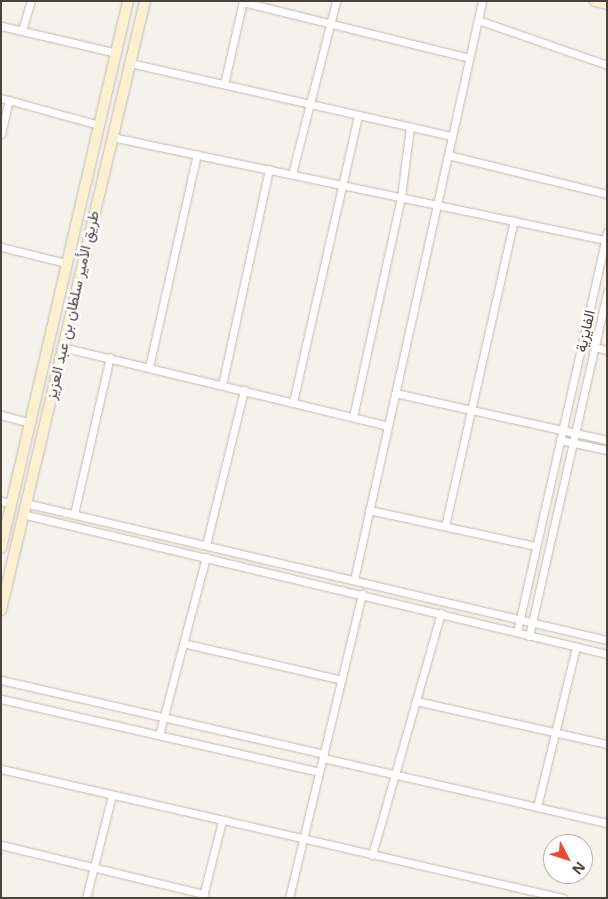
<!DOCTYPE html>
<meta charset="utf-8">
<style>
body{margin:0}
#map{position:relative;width:608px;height:899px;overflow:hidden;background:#f5f2ec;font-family:"Open Sans",Vazirmatn,sans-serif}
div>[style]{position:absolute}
.roads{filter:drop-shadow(0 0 1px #c0baaf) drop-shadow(0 0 1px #c0baaf)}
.street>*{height:7px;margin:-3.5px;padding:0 3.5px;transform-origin:3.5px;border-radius:3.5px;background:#fff}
.secondary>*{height:10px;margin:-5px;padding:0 5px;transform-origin:5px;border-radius:5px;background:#fbf1d0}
span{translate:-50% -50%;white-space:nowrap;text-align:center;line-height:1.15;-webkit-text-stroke:5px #fff;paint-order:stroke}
.street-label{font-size:15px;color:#49433a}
.frame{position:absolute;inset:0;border:2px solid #49433a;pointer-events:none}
.north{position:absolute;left:543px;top:834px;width:50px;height:50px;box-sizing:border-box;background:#fff;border:1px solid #b6b4b0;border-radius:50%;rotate:130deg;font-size:14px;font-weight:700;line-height:20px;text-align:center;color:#49433a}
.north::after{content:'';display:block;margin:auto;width:18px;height:22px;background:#ea4a2e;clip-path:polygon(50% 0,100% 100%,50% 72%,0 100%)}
</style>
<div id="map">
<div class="roads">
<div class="street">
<div style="left:243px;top:2px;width:233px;rotate:13.9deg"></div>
<div style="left:478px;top:20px;width:137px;rotate:19.2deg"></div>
<div style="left:1px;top:26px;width:119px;rotate:13.1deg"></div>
<div style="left:22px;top:30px;width:30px;rotate:-73deg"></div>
<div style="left:130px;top:63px;width:330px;rotate:12.8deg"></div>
<div style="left:224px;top:84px;width:85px;rotate:-77.1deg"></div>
<div style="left:1px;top:98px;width:102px;rotate:15.4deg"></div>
<div style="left:1px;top:134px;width:35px;rotate:-77deg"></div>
<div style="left:112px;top:137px;width:504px;rotate:11.8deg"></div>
<div style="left:448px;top:155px;width:164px;rotate:13.8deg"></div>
<div style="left:292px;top:174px;width:179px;rotate:-75.7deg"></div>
<div style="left:1px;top:247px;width:67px;rotate:13.8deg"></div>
<div style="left:62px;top:347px;width:335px;rotate:13.6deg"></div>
<div style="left:594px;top:347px;width:13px;rotate:13deg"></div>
<div style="left:149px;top:367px;width:218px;rotate:-77.3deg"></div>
<div style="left:222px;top:385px;width:221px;rotate:-77.7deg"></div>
<div style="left:395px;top:393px;width:217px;rotate:12.5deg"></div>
<div style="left:293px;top:402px;width:294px;rotate:-77.2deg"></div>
<div style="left:1px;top:415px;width:28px;rotate:15deg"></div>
<div style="left:353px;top:417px;width:225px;rotate:-77.7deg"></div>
<div style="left:401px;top:197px;width:71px;rotate:-82.7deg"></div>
<div style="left:560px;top:440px;width:48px;rotate:12deg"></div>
<div style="left:1px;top:501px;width:11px;rotate:15deg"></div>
<div style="left:25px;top:503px;width:598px;rotate:13.25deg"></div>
<div style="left:369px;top:510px;width:171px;rotate:12.2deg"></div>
<div style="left:22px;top:514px;width:602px;rotate:13.46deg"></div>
<div style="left:74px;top:514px;width:161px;rotate:-77.1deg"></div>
<div style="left:445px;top:526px;width:313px;rotate:-77.3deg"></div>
<div style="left:206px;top:545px;width:160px;rotate:-76.2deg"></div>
<div style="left:354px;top:580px;width:593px;rotate:-77.53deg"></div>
<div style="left:517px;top:632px;width:410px;rotate:-77.3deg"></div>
<div style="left:529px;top:636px;width:353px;rotate:-77.2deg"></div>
<div style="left:183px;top:643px;width:163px;rotate:13.1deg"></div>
<div style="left:1px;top:680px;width:331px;rotate:12.9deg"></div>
<div style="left:1px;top:699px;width:326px;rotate:12.9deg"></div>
<div style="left:416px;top:701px;width:196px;rotate:12.7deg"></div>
<div style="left:159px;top:735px;width:184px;rotate:-75.2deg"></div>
<div style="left:323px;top:758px;width:291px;rotate:12.9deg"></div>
<div style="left:1px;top:769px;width:577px;rotate:12.93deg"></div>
<div style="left:537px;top:807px;width:165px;rotate:-76.3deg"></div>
<div style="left:1px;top:845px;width:209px;rotate:13.6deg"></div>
<div style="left:372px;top:855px;width:252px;rotate:-74.1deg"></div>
<div style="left:203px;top:896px;width:77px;rotate:-75.8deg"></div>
<div style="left:86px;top:898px;width:106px;rotate:-75.8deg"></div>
<div style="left:289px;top:898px;width:313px;rotate:-76.5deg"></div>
</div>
<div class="secondary">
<div style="left:595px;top:1px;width:12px;rotate:14deg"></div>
<div style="left:1px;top:548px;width:562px;rotate:-76.93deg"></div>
<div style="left:1px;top:610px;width:626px;rotate:-76.7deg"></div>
</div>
</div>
<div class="street-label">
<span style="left:72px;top:305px;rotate:-77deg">طريق الأمير سلطان بن عبد العزيز</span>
<span style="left:585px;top:331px;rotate:-77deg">الفايزية</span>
</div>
<div class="frame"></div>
<div class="north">N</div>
</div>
